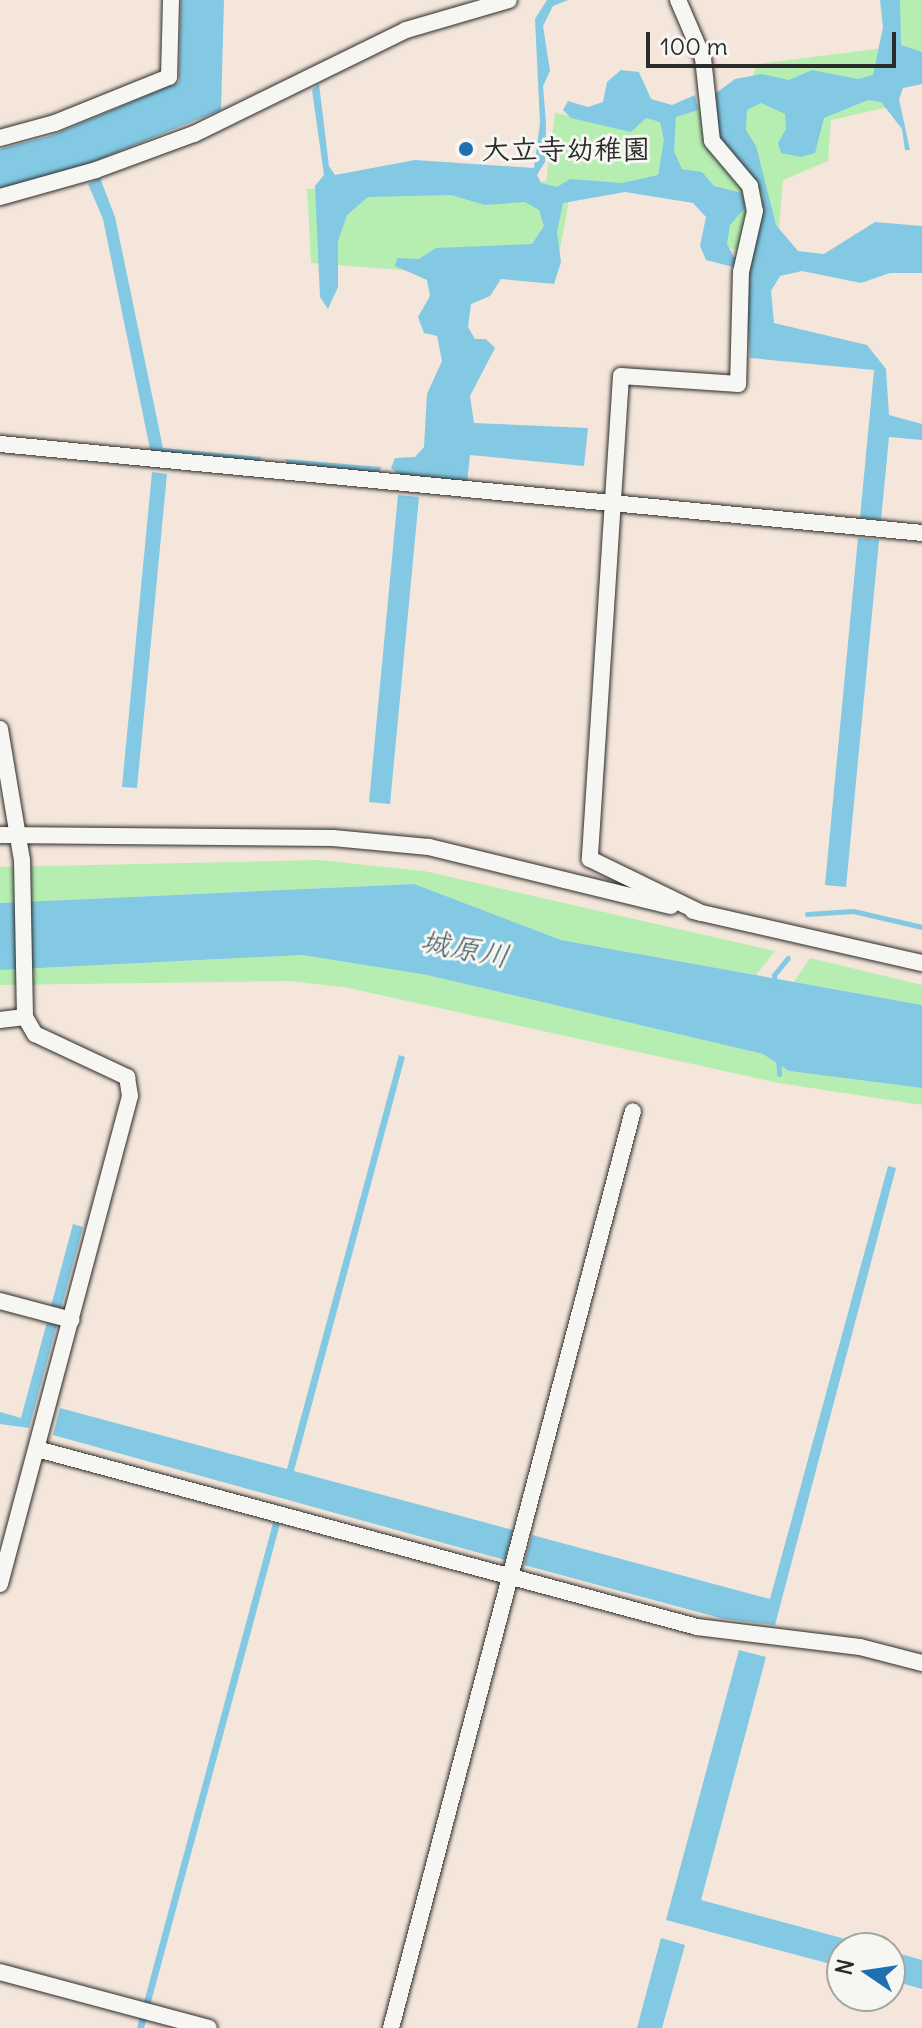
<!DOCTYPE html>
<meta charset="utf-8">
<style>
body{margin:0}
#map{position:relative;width:922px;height:2028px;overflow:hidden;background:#f4e6da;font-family:Delius,"Klee One",sans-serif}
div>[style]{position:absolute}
.green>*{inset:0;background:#b6eeb1}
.water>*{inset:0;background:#83c9e4}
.stream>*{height:5px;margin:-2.5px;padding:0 2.5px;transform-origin:2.5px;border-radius:2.5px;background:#83c9e4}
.roads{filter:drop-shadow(0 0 2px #2b2b2b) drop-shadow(0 0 2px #2b2b2b)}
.minor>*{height:16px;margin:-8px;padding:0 8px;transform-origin:8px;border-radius:8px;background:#f6f6f2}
.dots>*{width:22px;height:22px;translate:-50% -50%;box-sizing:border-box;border:4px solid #f6f6f2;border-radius:50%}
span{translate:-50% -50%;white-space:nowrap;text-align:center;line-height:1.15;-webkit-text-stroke:6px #f6f6f2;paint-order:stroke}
.poi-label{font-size:28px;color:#2b2b2b;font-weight:700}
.left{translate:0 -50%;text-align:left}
.water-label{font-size:30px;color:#455a62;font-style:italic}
.north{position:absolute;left:826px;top:1932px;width:80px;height:80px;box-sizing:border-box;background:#f6f6f2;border:2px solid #a5a5a2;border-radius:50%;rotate:283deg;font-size:22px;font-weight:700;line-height:32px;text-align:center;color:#2b2b2b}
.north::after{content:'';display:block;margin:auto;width:28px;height:36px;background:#1f6fb2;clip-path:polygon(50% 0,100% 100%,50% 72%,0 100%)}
.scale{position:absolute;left:646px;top:32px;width:250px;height:36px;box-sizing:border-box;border:4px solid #2b2b2b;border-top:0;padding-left:10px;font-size:24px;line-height:28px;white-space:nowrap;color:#2b2b2b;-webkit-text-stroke:6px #f6f6f2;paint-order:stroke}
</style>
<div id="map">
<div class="green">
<div style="clip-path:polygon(896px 0,922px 0,922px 77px,895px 82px,893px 106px,831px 120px,828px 161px,783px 180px,777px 253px,704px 246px,714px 194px,572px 183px,554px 282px,311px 263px,307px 189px,546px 181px,555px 113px,629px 127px,645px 106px,740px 105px,758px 64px,884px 48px)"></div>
<div style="clip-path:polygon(319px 860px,424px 871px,775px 951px,756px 975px,561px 940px,413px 884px,0 903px,0 867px)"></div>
<div style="clip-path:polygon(302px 955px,427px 975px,763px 1054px,789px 1071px,922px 1088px,922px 1105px,779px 1083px,344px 987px,288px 981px,0 985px,0 970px)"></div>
<div style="clip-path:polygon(810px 958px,922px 985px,922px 1005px,794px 982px)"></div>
</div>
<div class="water">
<div style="clip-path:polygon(181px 0,224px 0,221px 110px,88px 164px,0 189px,0 149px,53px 135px,179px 82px)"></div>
<div style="clip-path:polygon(547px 0,568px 0,553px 6px,543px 26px,550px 71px,543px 86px,546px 124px,545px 162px,537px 175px,541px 183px,557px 187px,570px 179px,622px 183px,658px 175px,664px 140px,660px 122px,646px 118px,631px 132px,571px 118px,563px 110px,568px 101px,588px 107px,603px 102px,607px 82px,621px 70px,639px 72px,651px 99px,672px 105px,695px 95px,698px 110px,676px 117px,674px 151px,682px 169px,702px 172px,714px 186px,742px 193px,745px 208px,730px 225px,727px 244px,734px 257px,748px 261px,763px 197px,755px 179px,730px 159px,720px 143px,712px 96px,735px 79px,762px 74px,789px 80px,812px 70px,858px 79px,873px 75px,883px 27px,880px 0,900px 0,901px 45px,922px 52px,922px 84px,903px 88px,899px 99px,910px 150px,905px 150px,902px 129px,881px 102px,868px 100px,824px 118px,815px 153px,801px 157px,781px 153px,778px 143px,786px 129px,785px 114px,761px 103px,747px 110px,746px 130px,756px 146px,776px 225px,798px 251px,824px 254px,875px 222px,922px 226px,922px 273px,890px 273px,861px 283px,802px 271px,780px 276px,771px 291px,774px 323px,867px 345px,886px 369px,889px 415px,922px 424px,922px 440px,889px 437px,881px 520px,860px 518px,874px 370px,750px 358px,745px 270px,706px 260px,700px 246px,706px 217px,693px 203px,625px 192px,563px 203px,557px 232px,561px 262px,554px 284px,501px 279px,490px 296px,471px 304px,468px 327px,475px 339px,486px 339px,495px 348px,470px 396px,474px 423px,588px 428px,584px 466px,470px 455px,467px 483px,402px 477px,391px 468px,395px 458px,415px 457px,424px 447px,427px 394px,442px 361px,437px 336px,424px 333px,418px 317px,430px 296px,427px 280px,395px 266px,397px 258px,419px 259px,436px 248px,532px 244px,544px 226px,539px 210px,525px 202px,485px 205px,451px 195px,368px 197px,347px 215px,338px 241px,338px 287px,328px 309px,320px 297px,315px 186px,324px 175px,312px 90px,319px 84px,329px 166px,335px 175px,415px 160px,534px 168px,540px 123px,535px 19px)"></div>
<div style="clip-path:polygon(100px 178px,115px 217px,163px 448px,261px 457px,259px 464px,151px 454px,103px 219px,88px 184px)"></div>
<div style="clip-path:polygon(285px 459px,381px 467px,379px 474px,289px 466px)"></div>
<div style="clip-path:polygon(152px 472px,167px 474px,137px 788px,122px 787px)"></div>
<div style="clip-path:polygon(398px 495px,419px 497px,390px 804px,369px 802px)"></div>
<div style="clip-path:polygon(858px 538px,879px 540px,846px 887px,825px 885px)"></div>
<div style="clip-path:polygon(414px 884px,561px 940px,922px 1005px,922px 1088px,789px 1071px,763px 1054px,427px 975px,302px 955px,0 970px,0 903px)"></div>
<div style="clip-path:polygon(399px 1055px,405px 1057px,294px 1471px,513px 1530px,505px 1560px,53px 1435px,60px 1408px,287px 1469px)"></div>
<div style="clip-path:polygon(888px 1166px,896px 1168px,775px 1625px,724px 1619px,524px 1565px,532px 1535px,770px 1599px)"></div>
<div style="clip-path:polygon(73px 1224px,83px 1227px,61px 1308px,51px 1306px)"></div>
<div style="clip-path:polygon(47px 1322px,57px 1324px,29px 1428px,0 1424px,0 1412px,21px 1418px)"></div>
<div style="clip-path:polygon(273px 1523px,280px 1524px,144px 2028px,137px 2028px)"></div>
<div style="clip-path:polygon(739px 1650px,766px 1657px,701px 1900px,879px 1948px,842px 1948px,842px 1967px,666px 1920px)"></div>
<div style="clip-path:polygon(661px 1938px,685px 1945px,662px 2028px,637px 2028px)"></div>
<div style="clip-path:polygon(890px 1951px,922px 1960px,922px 1989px,890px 1980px)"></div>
</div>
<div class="stream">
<div style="left:807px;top:914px;width:46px;rotate:-3.7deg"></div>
<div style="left:853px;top:911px;width:71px;rotate:13.1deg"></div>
<div style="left:775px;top:984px;width:9px;rotate:-96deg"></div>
<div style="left:774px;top:975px;width:22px;rotate:-51deg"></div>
<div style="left:778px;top:1058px;width:16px;rotate:86deg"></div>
</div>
<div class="roads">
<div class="minor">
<div style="left:678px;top:0;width:63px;rotate:66.7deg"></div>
<div style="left:703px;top:58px;width:83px;rotate:83.8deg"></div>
<div style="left:712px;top:141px;width:59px;rotate:49.8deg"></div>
<div style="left:750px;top:186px;width:25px;rotate:79deg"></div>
<div style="left:755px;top:211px;width:63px;rotate:102.9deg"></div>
<div style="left:741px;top:272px;width:112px;rotate:91.5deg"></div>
<div style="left:738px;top:384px;width:117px;rotate:-176.1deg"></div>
<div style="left:621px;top:376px;width:484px;rotate:93.7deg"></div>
<div style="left:590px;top:859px;width:123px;rotate:25.9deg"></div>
<div style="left:0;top:138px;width:57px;rotate:-15.3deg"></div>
<div style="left:55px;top:123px;width:123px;rotate:-22deg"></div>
<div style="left:169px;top:77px;width:77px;rotate:-88.5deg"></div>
<div style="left:0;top:197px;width:100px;rotate:-15.7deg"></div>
<div style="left:96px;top:170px;width:104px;rotate:-20.2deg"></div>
<div style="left:194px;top:134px;width:236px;rotate:-26.1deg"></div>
<div style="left:406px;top:30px;width:107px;rotate:-16.2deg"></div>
<div style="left:0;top:444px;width:926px;rotate:5.51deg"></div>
<div style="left:0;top:729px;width:133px;rotate:80.5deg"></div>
<div style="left:22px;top:860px;width:157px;rotate:88.9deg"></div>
<div style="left:25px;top:1017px;width:20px;rotate:60deg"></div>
<div style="left:35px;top:1034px;width:102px;rotate:25.1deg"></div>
<div style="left:127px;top:1077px;width:19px;rotate:81deg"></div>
<div style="left:130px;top:1096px;width:505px;rotate:104.92deg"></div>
<div style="left:0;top:835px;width:333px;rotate:0.5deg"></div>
<div style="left:333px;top:838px;width:96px;rotate:5.4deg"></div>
<div style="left:429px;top:847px;width:249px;rotate:13.7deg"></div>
<div style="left:693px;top:911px;width:235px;rotate:12.8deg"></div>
<div style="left:0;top:1020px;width:25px;rotate:-7deg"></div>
<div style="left:0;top:1301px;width:74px;rotate:14.8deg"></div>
<div style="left:37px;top:1449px;width:684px;rotate:15.09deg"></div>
<div style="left:697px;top:1627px;width:164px;rotate:7deg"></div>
<div style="left:860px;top:1647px;width:64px;rotate:14.5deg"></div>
<div style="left:0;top:1972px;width:216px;rotate:15deg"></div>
<div style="left:391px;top:2028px;width:948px;rotate:-75.22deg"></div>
</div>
</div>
<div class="dots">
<div style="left:466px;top:149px;background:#1f6fb2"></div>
</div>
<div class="poi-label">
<span class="left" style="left:482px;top:149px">大立寺幼稚園</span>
</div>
<div class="water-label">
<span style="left:465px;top:948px;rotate:11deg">城原川</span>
</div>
<div class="north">N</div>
<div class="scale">100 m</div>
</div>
